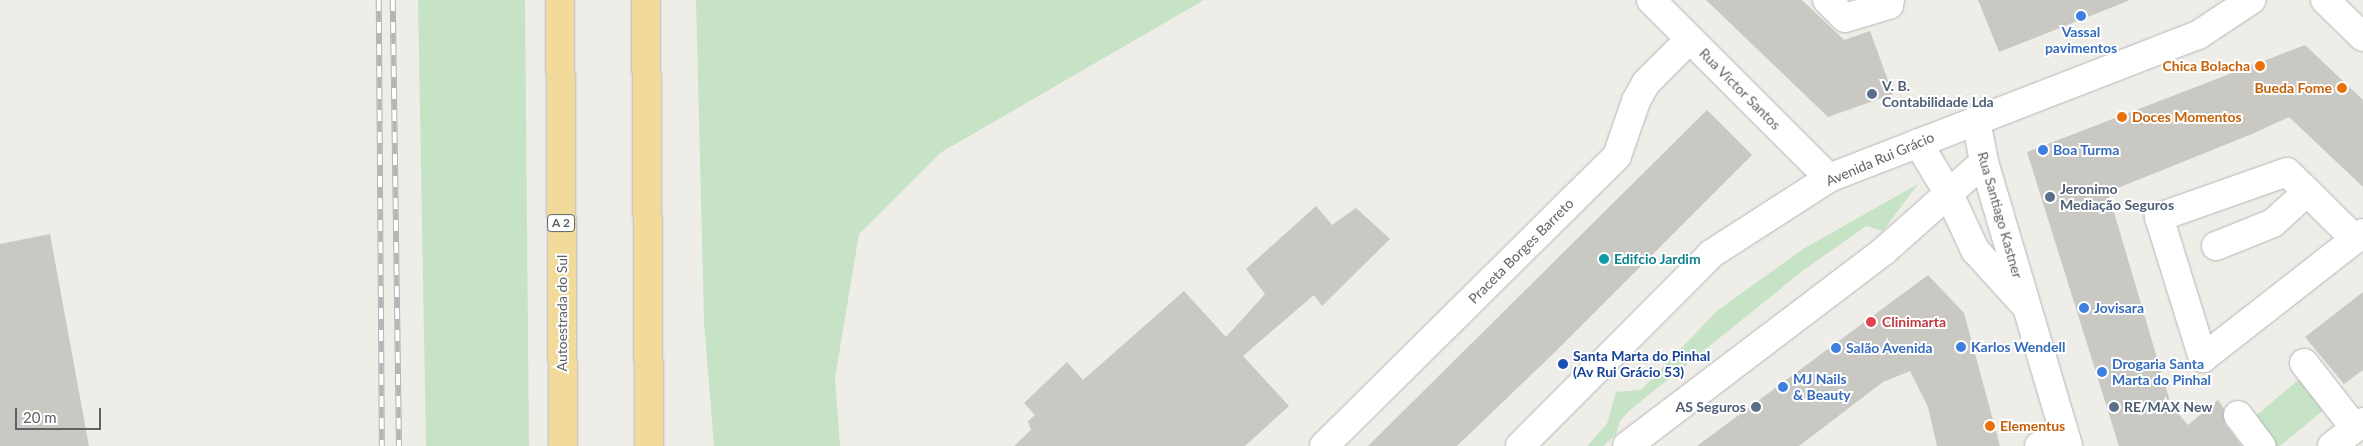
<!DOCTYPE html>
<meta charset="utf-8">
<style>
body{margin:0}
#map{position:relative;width:2363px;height:446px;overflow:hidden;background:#efede7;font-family:Lato,sans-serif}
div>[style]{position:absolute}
.green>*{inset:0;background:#c6e3c6}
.building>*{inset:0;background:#cac8c3}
.roads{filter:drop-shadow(0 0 1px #b4b6ba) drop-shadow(0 0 1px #b4b6ba)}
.minor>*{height:28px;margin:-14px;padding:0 14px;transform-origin:14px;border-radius:14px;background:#fff}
.highway>*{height:28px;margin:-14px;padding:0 14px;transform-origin:14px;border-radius:14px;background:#f2db9a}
.rail>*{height:5.5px;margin-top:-2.75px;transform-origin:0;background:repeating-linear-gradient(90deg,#fff 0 11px,#b4b5b5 0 22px);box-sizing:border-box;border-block:1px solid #b4b5b5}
.dots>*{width:14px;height:14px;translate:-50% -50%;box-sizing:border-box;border:2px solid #fff;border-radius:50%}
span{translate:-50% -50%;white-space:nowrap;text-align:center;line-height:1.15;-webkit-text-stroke:4px #fff;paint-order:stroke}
.shield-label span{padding:1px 4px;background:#fff;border:1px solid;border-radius:4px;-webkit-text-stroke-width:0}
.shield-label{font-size:12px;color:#5e6165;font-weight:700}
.shop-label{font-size:14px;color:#366cbe;font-weight:700}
.left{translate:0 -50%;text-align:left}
.food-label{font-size:14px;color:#c56008;font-weight:700}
.right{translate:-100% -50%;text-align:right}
.service-label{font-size:14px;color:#4e5e75;font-weight:700}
.street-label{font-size:14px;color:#5e6165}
.culture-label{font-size:14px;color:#0d838f;font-weight:700}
.health-label{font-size:14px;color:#be3a42;font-weight:700}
.transit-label{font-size:14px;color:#164399;font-weight:700}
.scale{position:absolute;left:15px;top:408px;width:86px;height:22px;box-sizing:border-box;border:2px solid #5e6165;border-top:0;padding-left:6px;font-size:15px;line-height:18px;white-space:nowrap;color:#5e6165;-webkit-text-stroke:4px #fff;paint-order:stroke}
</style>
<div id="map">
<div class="green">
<div style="clip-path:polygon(418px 0,525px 0,529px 446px,426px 446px)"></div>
<div style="clip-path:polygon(696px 0,1204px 0,940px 153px,859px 234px,835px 378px,840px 446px,714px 446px,704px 322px)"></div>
<div style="clip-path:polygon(1918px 184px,1883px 231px,1866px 226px,1805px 269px,1630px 410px,1620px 421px,1616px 435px,1603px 446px,1587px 446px,1607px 424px,1616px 392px,1641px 390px,1717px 311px,1803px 249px)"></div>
<div style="clip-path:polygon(2304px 375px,2330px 405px,2280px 446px,2270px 446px,2251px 420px)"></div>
</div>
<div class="building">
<div style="clip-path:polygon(1706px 0,1802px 0,1844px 40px,1870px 31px,1893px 94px,1828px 117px)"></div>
<div style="clip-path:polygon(1978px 0,2128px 0,2128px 1px,1999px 52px)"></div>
<div style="clip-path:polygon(2305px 45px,2363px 100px,2363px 187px,2289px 117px,2252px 134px,2108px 192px,2171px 405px,2188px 425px,2218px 400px,2224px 409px,2225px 424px,2242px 446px,2119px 446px,2027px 152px)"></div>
<div style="clip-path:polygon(1707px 110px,1752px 155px,1556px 351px,1457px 446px,1368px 446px)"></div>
<div style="clip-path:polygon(1316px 206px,1332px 225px,1356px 208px,1390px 239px,1322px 306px,1314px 295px,1243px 356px,1289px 406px,1245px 446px,1014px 446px,1031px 430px,1028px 421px,1035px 415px,1024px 403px,1067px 362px,1083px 380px,1184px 291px,1226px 337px,1265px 294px,1246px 269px)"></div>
<div style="clip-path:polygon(50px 234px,89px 446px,0 446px,0 244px)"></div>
<div style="clip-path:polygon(1928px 275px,1964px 313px,2000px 446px,1937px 446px,1928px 407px,1910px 371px,1883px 382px,1799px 446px,1697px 446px)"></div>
<div style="clip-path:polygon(2363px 292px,2363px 370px,2344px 384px,2305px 337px)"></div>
</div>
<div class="roads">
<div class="minor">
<div style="left:1651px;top:0;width:252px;rotate:45deg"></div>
<div style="left:1827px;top:0;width:25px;rotate:45deg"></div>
<div style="left:1845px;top:18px;width:46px;rotate:-16.5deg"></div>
<div style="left:1889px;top:5px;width:5px;rotate:-79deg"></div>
<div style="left:2325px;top:0;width:53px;rotate:44.2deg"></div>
<div style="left:1976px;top:120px;width:43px;rotate:79.2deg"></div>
<div style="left:1984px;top:162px;width:296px;rotate:73.5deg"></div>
<div style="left:1918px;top:143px;width:60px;rotate:58.7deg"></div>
<div style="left:1949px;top:194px;width:62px;rotate:65.1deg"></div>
<div style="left:1975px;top:250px;width:70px;rotate:47.9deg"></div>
<div style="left:2355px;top:239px;width:95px;rotate:-135.4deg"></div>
<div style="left:2287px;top:172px;width:136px;rotate:160.6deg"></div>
<div style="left:2159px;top:217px;width:148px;rotate:72.7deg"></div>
<div style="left:2203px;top:358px;width:203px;rotate:-38deg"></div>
<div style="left:2216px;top:246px;width:61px;rotate:-22deg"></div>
<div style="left:2273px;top:223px;width:46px;rotate:-42.4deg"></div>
<div style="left:2304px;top:363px;width:83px;rotate:51.9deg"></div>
<div style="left:2238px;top:415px;width:39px;rotate:53deg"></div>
<div style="left:1324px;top:446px;width:412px;rotate:-44.7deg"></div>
<div style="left:1617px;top:156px;width:58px;rotate:-70.9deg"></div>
<div style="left:1636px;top:101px;width:21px;rotate:-61deg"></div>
<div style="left:1646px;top:83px;width:62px;rotate:-45deg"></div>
<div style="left:1520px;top:446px;width:271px;rotate:-45.1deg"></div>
<div style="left:1711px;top:254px;width:140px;rotate:-32.8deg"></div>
<div style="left:1829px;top:178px;width:396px;rotate:-21.2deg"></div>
<div style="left:2198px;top:35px;width:64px;rotate:-33.4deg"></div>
<div style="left:1627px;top:446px;width:324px;rotate:-37.2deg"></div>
<div style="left:1885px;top:250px;width:132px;rotate:-41.6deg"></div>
<div style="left:2039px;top:446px;width:28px;rotate:-13deg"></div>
<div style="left:2332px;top:446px;width:39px;rotate:-38deg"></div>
</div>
<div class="highway">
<div style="left:560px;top:0;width:446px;rotate:89.6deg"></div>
<div style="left:646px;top:0;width:446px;rotate:89.6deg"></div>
</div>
</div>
<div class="rail">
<div style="left:379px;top:0;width:446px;rotate:89.6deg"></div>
<div style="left:393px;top:0;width:446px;rotate:89.2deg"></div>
</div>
<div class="dots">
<div style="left:2081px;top:16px;background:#3f7fe0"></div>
<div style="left:2260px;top:66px;background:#e8710a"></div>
<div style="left:2342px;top:88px;background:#e8710a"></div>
<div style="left:1872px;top:94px;background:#5c6f8a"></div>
<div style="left:2122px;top:117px;background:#e8710a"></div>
<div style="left:2043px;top:150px;background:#3f7fe0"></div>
<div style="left:2050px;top:197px;background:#5c6f8a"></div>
<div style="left:1604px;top:259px;background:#0f9aa8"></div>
<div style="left:2084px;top:308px;background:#3f7fe0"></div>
<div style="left:1871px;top:322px;background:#e0444e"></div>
<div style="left:1961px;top:347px;background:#3f7fe0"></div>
<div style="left:1836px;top:348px;background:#3f7fe0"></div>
<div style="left:1563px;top:364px;background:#1a4fb4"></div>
<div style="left:2102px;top:372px;background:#3f7fe0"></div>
<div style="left:1783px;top:387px;background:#3f7fe0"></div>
<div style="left:1756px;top:407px;background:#5c6f8a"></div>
<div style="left:2114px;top:407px;background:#5c6f8a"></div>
<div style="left:1990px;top:426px;background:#e8710a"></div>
</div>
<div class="shield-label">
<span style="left:561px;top:223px">A 2</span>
</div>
<div class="shop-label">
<span style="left:2081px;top:40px">Vassal<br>pavimentos</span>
<span class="left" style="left:2053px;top:150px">Boa Turma</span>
<span class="left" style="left:2094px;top:308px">Jovisara</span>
<span class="left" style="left:1971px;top:347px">Karlos Wendell</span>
<span class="left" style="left:1846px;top:348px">Salão Avenida</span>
<span class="left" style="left:2112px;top:372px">Drogaria Santa<br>Marta do Pinhal</span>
<span class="left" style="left:1793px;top:387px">MJ Nails<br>&amp; Beauty</span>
</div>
<div class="food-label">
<span class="right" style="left:2250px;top:66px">Chica Bolacha</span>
<span class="right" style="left:2332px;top:88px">Bueda Fome</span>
<span class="left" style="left:2132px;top:117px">Doces Momentos</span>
<span class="left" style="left:2000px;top:426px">Elementus</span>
</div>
<div class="service-label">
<span class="left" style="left:1882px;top:94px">V. B.<br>Contabilidade Lda</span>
<span class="left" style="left:2060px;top:197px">Jeronimo<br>Mediação Seguros</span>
<span class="right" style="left:1746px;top:407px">AS Seguros</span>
<span class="left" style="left:2124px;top:407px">RE/MAX New</span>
</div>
<div class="street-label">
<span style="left:1740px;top:89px;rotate:45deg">Rua Victor Santos</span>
<span style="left:1880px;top:159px;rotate:-23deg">Avenida Rui Grácio</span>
<span style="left:2000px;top:215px;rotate:74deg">Rua Santiago Kastner</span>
<span style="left:1521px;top:251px;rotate:-45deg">Praceta Borges Barreto</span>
<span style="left:562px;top:313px;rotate:-90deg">Autoestrada do Sul</span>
</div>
<div class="culture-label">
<span class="left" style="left:1614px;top:259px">Edifcio Jardim</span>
</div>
<div class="health-label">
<span class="left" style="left:1882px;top:322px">Clinimarta</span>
</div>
<div class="transit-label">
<span class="left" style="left:1573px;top:364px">Santa Marta do Pinhal<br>(Av Rui Grácio 53)</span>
</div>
<div class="scale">20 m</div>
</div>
